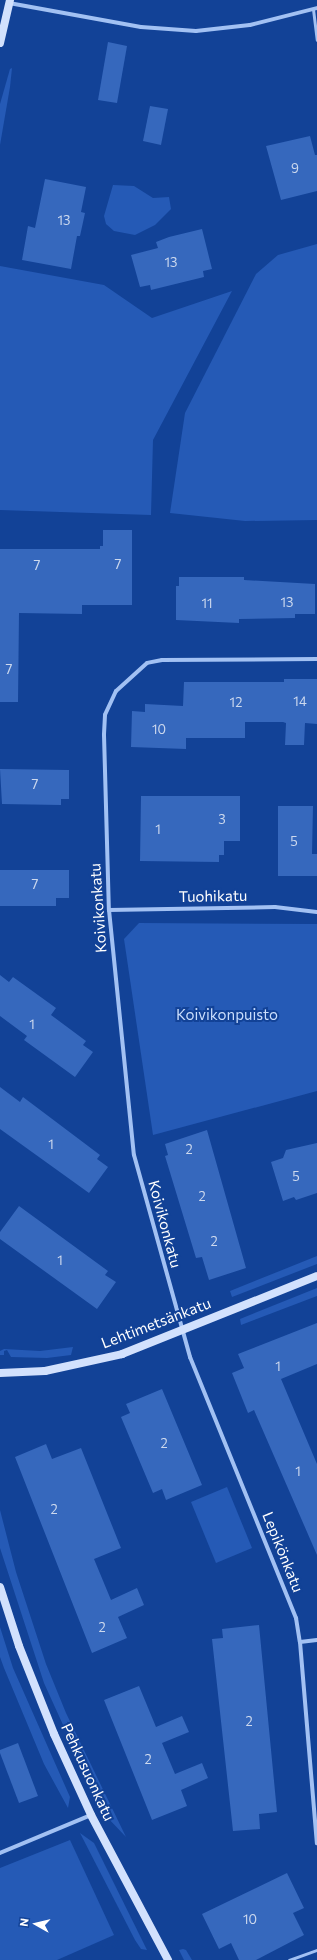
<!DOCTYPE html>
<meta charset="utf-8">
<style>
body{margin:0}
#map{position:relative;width:317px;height:1960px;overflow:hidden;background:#124297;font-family:Commissioner,sans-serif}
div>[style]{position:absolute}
.green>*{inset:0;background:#255ab6}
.building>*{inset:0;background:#3668bd}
.lane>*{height:3px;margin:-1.5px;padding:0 1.5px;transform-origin:1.5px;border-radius:1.5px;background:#a2c1f3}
.street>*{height:4px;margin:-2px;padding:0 2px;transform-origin:2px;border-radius:2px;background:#a2c1f3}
.secondary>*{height:8px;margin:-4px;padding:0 4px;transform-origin:4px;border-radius:4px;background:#d2e1fd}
span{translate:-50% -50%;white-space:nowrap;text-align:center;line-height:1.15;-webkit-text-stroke:4px #124297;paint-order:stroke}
.number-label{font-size:13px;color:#cdd9ee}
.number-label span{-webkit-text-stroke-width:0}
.street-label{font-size:15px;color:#fff}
.park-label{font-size:15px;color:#cadefd}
.north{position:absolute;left:16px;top:1904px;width:40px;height:40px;-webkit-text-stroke:3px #124297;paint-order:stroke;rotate:278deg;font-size:11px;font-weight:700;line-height:16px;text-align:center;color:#fff}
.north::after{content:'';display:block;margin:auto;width:14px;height:18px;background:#fff;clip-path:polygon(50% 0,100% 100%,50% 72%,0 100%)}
</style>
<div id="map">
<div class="green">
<div style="clip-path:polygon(12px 68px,10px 87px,0 145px,0 104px,10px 69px)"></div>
<div style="clip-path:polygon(113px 185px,134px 186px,153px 198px,169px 197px,171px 209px,155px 225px,135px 235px,114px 231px,106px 224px,104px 216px)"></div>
<div style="clip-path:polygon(317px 244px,317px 520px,245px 521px,170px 513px,185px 413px,256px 274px,278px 255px)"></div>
<div style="clip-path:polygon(0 266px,104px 285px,152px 318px,232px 291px,153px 440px,151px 515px,0 510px)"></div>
<div style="clip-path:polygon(139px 923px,317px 924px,317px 1091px,153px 1135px,124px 939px)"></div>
<div style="clip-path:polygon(317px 1256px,317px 1264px,232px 1297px,230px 1291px)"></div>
<div style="clip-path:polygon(317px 1288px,317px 1296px,241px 1325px,240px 1319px)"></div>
<div style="clip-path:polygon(73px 1347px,71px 1355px,47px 1358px,11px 1357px,7px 1350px,4px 1351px,4px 1355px,0 1355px,0 1351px,4px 1349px,40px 1351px)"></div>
<div style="clip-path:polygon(227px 1487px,252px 1548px,216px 1563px,191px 1502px)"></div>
<div style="clip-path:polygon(0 1510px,16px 1572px,46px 1664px,66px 1713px,126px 1837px,106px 1816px,98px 1802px,44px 1683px,0 1548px)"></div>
<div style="clip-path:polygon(0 1627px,13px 1668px,70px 1797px,68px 1808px,44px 1764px,4px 1668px,0 1657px)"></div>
<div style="clip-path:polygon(80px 1833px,94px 1843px,147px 1950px,141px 1949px,135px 1940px)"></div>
<div style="clip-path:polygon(70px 1840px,114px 1935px,57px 1960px,0 1960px,0 1868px)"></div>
<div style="clip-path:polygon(183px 1949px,186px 1950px,192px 1960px,184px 1960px,179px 1950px)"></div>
</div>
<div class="building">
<div style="clip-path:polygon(108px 42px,127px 46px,117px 103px,98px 100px)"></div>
<div style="clip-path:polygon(150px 106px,168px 109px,161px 145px,143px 141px)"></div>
<div style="clip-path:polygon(310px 136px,315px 155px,317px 155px,317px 191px,281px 200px,266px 146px)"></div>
<div style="clip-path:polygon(45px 179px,86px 187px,81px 212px,85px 213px,80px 236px,77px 236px,71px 269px,22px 260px,28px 226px,35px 228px)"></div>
<div style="clip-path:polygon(202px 229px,212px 269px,203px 271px,204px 277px,151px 290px,150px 285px,140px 287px,131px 255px,158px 248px,156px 242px,169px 237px)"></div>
<div style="clip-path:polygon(103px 530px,132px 530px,132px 605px,82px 605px,82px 614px,19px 613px,18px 702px,0 702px,0 549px,100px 549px,100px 546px,103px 546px)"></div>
<div style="clip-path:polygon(179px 577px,244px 577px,244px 580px,315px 584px,315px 614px,295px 614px,295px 618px,239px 619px,239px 623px,176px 620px,176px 586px,179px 586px)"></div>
<div style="clip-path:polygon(284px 679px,317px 679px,317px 724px,305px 723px,304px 745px,285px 745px,286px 723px,283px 722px,245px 722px,245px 738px,186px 738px,186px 749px,131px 747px,132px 711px,145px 712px,145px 704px,183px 706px,184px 682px,284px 682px)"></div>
<div style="clip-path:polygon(0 769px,69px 770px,69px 799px,61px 799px,61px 805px,2px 804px)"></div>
<div style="clip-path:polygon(141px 796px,240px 796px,240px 841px,224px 841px,224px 855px,219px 855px,219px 862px,140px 861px)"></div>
<div style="clip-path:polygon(278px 806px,313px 806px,312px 854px,317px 854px,317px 876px,278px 876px)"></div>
<div style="clip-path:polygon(0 870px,69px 870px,69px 898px,56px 898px,56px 906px,0 906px)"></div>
<div style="clip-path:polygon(0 975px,9px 982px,13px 977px,56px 1008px,51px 1015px,86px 1041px,83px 1045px,93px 1052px,75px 1077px,24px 1040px,27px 1036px,0 1016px)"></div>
<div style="clip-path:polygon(0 1087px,20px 1102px,23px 1097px,100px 1155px,97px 1159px,108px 1167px,89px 1193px,0 1129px)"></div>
<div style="clip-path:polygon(207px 1130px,246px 1268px,209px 1280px,202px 1257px,196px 1258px,165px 1156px,168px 1155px,165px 1144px)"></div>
<div style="clip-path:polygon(317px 1143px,317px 1193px,296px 1200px,294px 1197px,283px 1201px,271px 1162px,283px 1158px,286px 1150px)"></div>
<div style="clip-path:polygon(19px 1206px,108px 1271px,105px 1275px,116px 1282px,97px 1309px,0 1239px,0 1232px)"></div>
<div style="clip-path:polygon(317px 1323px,317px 1364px,281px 1379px,317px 1464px,317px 1555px,254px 1410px,248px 1413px,232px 1373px,244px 1368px,238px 1354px)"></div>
<div style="clip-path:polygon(162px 1389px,202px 1485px,166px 1500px,162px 1489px,153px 1493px,121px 1417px,130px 1413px,126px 1404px)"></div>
<div style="clip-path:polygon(46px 1444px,52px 1459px,81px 1448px,121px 1548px,94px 1559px,111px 1600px,137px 1588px,144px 1605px,118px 1617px,127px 1638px,92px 1653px,15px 1457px)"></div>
<div style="clip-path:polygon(259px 1625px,277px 1812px,259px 1814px,260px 1829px,233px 1831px,212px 1639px,223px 1638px,222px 1629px)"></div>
<div style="clip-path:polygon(139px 1686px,156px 1727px,182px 1716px,189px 1732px,162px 1743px,175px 1774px,202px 1763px,208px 1778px,181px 1790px,187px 1806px,152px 1820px,104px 1700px)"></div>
<div style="clip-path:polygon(18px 1743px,38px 1796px,19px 1803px,0 1753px,0 1750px)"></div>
<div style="clip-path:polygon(287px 1873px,304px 1908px,293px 1913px,304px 1935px,256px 1960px,239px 1960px,231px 1943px,219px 1949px,202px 1914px)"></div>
</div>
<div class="lane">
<div style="left:313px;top:9px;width:31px;rotate:83deg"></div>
<div style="left:289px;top:1960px;width:30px;rotate:-20deg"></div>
</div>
<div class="street">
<div style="left:9px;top:3px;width:134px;rotate:10.3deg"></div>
<div style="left:141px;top:27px;width:55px;rotate:4.2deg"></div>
<div style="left:196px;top:31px;width:54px;rotate:-6.3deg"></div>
<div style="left:250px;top:25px;width:69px;rotate:-14.2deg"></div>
<div style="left:317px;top:659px;width:155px;rotate:179.6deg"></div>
<div style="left:162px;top:660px;width:15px;rotate:169deg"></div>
<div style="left:147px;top:663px;width:42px;rotate:137.9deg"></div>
<div style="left:116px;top:691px;width:26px;rotate:115deg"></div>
<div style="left:105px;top:715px;width:20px;rotate:93deg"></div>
<div style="left:104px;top:735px;width:175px;rotate:88.4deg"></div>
<div style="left:109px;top:910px;width:246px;rotate:84.2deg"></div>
<div style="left:134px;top:1155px;width:210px;rotate:74.5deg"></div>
<div style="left:190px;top:1357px;width:282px;rotate:67.9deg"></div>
<div style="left:296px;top:1618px;width:24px;rotate:81deg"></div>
<div style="left:300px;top:1642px;width:202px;rotate:85.2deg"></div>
<div style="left:109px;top:910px;width:166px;rotate:-1deg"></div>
<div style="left:275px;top:907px;width:42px;rotate:6.8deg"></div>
<div style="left:300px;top:1642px;width:17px;rotate:-7deg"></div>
<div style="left:0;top:1853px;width:99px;rotate:-22.7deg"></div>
</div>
<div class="secondary">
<div style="left:0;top:43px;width:44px;rotate:-76.9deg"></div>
<div style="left:0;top:1373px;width:45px;rotate:-2.5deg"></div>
<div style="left:45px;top:1371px;width:79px;rotate:-12.4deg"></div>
<div style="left:122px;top:1354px;width:210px;rotate:-21.8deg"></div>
<div style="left:0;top:1587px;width:62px;rotate:72.1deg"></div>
<div style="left:19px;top:1646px;width:95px;rotate:68.3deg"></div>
<div style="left:54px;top:1734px;width:89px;rotate:65.4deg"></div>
<div style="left:91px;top:1815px;width:164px;rotate:62deg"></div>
</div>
<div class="number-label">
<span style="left:295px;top:168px">9</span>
<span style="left:64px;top:220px">13</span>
<span style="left:171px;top:262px">13</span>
<span style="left:118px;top:564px">7</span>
<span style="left:37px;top:565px">7</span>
<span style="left:287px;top:602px">13</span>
<span style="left:207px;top:603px">11</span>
<span style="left:9px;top:669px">7</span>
<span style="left:300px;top:701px">14</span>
<span style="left:236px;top:702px">12</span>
<span style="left:159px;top:729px">10</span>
<span style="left:35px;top:784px">7</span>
<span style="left:222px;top:819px">3</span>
<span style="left:158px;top:829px">1</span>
<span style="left:294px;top:841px">5</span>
<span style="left:35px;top:884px">7</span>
<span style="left:32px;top:1024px">1</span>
<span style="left:51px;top:1144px">1</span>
<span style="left:189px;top:1149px">2</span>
<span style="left:296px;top:1176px">5</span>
<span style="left:202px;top:1196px">2</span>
<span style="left:214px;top:1241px">2</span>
<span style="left:60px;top:1260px">1</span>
<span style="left:278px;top:1366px">1</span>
<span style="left:164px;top:1443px">2</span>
<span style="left:298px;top:1471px">1</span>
<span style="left:54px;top:1509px">2</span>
<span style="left:102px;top:1627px">2</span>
<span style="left:249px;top:1721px">2</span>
<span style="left:148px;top:1759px">2</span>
<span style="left:250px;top:1919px">10</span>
</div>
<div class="street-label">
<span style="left:213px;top:896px;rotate:-1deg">Tuohikatu</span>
<span style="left:98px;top:908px;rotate:-94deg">Koivikonkatu</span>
<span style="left:165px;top:1224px;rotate:75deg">Koivikonkatu</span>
<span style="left:156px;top:1323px;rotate:-21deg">Lehtimetsänkatu</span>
<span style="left:283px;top:1552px;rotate:68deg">Lepikönkatu</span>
<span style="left:88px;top:1772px;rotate:65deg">Pehkusuonkatu</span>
</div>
<div class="park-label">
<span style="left:227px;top:1015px">Koivikonpuisto</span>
</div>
<div class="north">N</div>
</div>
